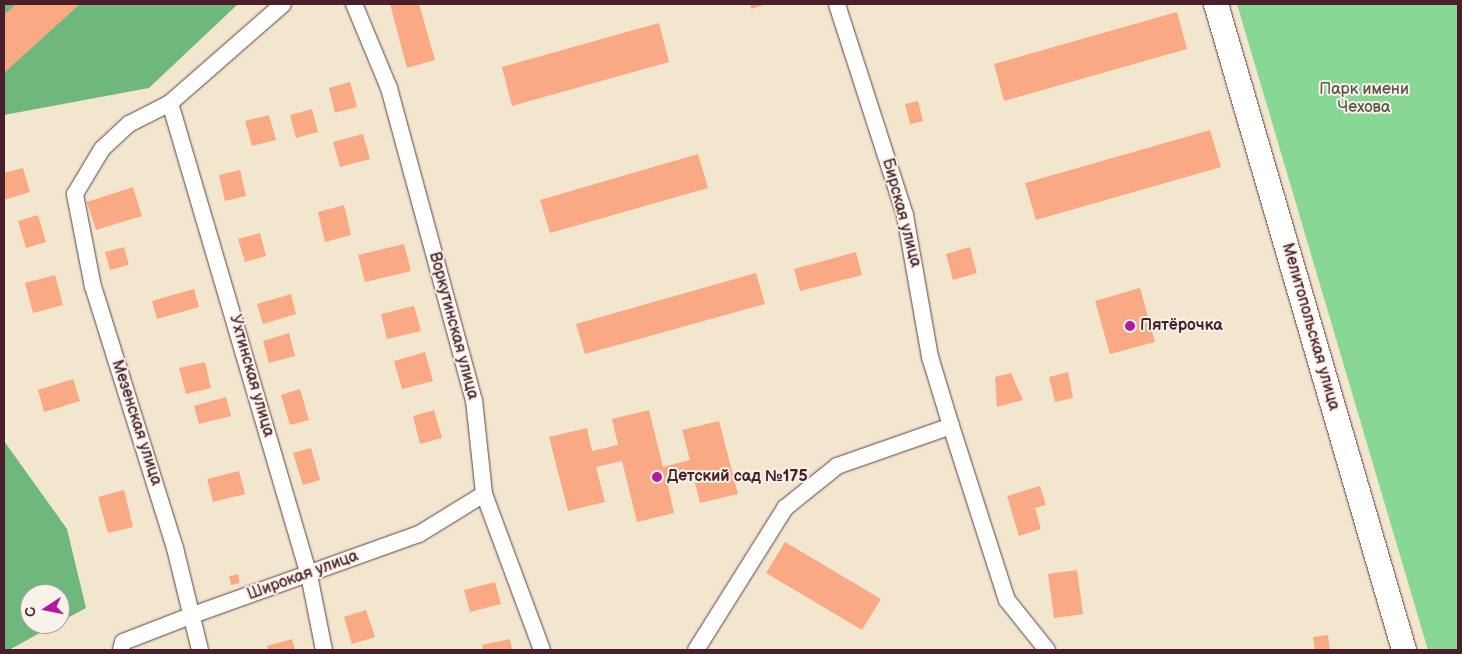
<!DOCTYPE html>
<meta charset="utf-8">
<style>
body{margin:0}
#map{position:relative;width:1462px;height:654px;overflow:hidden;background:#f2e7ce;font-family:"Balsamiq Sans",sans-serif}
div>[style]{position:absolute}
.green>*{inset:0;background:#89d795}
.forest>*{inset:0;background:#6eb87e}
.building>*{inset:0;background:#f9a983}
.roads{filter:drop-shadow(0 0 1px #633d43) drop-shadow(0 0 1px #633d43)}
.minor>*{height:16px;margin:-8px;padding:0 8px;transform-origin:8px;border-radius:8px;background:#fff}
.secondary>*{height:24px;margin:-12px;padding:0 12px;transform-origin:12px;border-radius:12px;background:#fff}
.dots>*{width:14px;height:14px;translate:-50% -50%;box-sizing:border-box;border:2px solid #f7f3e8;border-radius:50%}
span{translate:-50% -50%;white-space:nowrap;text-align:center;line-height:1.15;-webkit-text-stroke:4px #f7f3e8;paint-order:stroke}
.park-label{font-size:16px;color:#5d564b}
.street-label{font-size:16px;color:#4a1f2b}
.poi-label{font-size:16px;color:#4a1f2b;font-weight:700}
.left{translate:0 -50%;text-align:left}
.frame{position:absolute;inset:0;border:5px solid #4a1f2b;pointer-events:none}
.north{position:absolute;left:20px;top:584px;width:50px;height:50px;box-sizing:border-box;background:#f7f3e8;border:1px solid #b29e9c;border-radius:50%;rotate:259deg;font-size:14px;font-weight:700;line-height:20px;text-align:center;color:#4a1f2b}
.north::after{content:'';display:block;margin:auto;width:18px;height:22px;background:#b5179e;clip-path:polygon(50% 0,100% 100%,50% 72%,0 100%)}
</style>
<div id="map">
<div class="green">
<div style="clip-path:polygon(1237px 4px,1458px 4px,1458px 650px,1428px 650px)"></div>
</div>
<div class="forest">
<div style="clip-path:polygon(4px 4px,238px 4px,149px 88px,4px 115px)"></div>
<div style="clip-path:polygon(4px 441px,67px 529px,86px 608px,60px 622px,60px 594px,30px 594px,30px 624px,56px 624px,9px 650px,4px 650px)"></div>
</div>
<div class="building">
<div style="clip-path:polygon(16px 4px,80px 4px,4px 73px,4px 15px)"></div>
<div style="clip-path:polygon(390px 4px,419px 4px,435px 60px,407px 68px)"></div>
<div style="clip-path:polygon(750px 4px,767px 4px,751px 9px)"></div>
<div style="clip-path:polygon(1177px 12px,1187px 49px,1004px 101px,994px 64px)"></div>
<div style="clip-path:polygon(659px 23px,669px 62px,512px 106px,502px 67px)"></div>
<div style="clip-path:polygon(350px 82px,357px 107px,335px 113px,329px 88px)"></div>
<div style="clip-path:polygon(918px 101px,923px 121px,910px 124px,905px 104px)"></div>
<div style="clip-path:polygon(312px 109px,318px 132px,296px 138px,290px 115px)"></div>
<div style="clip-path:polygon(269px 115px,276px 140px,252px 146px,245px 121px)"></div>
<div style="clip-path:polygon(1210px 130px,1221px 167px,1036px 220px,1025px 183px)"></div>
<div style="clip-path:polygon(363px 134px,370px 159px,340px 167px,333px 142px)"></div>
<div style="clip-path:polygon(698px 154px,708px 188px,550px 233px,540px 200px)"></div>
<div style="clip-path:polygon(23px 168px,30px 192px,4px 200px,4px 173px)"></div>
<div style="clip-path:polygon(240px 170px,246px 196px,225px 201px,219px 175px)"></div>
<div style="clip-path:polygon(133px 187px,142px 216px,96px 230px,87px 202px)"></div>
<div style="clip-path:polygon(344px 205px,351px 235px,325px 242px,318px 212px)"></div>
<div style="clip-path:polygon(38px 215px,46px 242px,26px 248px,18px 221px)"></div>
<div style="clip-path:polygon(260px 233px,266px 256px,245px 262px,238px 239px)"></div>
<div style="clip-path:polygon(404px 244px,411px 271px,365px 282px,358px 255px)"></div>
<div style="clip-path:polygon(124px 247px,129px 265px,110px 270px,105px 252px)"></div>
<div style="clip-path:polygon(970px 247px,977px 273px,953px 280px,946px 254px)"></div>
<div style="clip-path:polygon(856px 252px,862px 275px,800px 291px,794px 269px)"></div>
<div style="clip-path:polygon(756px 273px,765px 304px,585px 354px,576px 324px)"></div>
<div style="clip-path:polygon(55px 275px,63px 305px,33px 313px,25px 283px)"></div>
<div style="clip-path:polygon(1140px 288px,1155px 342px,1110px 354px,1095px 301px)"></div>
<div style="clip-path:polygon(194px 289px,199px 307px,157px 319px,152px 301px)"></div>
<div style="clip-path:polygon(291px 294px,296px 314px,263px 324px,257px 304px)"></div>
<div style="clip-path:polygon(414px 306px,421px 331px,387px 339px,381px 314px)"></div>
<div style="clip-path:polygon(289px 333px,295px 356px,269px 363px,263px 341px)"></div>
<div style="clip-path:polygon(425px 352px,433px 381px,402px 389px,394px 361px)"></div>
<div style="clip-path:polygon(205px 362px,211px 388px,186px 394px,179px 368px)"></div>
<div style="clip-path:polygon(1068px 372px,1073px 398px,1055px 402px,1049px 377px)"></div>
<div style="clip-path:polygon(1011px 373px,1023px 400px,997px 407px,995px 377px)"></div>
<div style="clip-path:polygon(73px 379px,80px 401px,44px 412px,38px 390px)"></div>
<div style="clip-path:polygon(300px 389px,309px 420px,290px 425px,281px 395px)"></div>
<div style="clip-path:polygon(226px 397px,231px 416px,199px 424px,194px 406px)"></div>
<div style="clip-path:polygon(434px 410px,442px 438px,420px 444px,413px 416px)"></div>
<div style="clip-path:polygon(649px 410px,663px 467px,690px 460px,682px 430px,719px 421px,738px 494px,700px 503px,693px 475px,667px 481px,674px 513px,637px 522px,622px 461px,596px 467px,605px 502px,568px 511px,549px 437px,587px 428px,592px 451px,618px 445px,612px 419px)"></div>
<div style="clip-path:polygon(311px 448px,320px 480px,303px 485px,293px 453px)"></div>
<div style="clip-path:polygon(239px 471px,245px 494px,213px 502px,207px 479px)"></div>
<div style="clip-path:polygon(1040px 486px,1046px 505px,1035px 508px,1041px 529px,1019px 536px,1007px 496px)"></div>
<div style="clip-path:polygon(124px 490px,133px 527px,108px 533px,98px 497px)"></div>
<div style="clip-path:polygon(785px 542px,881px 599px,862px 630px,766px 573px)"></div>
<div style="clip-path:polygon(1077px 570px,1083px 614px,1054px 618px,1048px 574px)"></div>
<div style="clip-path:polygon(238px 574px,240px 583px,231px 585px,229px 576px)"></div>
<div style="clip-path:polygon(495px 582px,501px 604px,470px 612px,464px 590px)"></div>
<div style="clip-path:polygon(366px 610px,375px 637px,352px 644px,344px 617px)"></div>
<div style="clip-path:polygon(1328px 635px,1330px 650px,1315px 650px,1313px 637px)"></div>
<div style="clip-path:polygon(292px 639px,295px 650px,268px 650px,267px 646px)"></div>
<div style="clip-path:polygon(510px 639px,512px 650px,483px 650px,482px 645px)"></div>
</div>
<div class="roads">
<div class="minor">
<div style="left:354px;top:4px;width:91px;rotate:67.4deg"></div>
<div style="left:389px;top:88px;width:323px;rotate:74.8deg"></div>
<div style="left:474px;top:400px;width:95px;rotate:83.9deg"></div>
<div style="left:484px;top:494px;width:166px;rotate:69.6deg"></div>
<div style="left:170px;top:103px;width:492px;rotate:73.6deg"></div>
<div style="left:309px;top:575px;width:76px;rotate:78.7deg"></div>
<div style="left:951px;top:426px;width:183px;rotate:72.2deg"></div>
<div style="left:1007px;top:600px;width:64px;rotate:51.3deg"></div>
<div style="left:121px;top:650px;width:8px;rotate:-76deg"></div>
<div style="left:123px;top:642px;width:72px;rotate:-21.2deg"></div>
<div style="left:190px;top:616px;width:243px;rotate:-19.7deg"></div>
<div style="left:419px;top:534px;width:76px;rotate:-31.6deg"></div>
<div style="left:200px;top:650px;width:105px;rotate:-103.8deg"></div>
<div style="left:175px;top:548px;width:274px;rotate:-107.4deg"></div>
<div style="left:93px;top:287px;width:95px;rotate:-101deg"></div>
<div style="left:75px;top:194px;width:52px;rotate:-59deg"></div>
<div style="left:102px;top:149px;width:37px;rotate:-43deg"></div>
<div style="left:129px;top:124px;width:46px;rotate:-27.1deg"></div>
<div style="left:170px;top:103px;width:150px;rotate:-41.2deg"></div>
<div style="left:696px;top:650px;width:168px;rotate:-57.9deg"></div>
<div style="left:785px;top:508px;width:67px;rotate:-38.9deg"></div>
<div style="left:837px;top:466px;width:121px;rotate:-19.3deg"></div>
<div style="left:951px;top:426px;width:72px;rotate:-106.9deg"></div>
<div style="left:930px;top:357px;width:144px;rotate:-100deg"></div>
<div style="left:905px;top:215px;width:222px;rotate:-107.9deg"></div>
</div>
<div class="secondary">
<div style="left:1216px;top:4px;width:673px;rotate:73.77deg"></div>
</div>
</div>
<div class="dots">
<div style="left:1130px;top:326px;background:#b5179e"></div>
<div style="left:657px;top:477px;background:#b5179e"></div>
</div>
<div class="park-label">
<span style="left:1364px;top:99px">Парк имени<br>Чехова</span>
</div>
<div class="street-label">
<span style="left:901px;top:213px;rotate:75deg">Бирская улица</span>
<span style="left:453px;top:326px;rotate:75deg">Воркутинская улица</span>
<span style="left:1310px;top:327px;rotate:74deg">Мелитопольская улица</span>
<span style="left:251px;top:376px;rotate:74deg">Ухтинская улица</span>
<span style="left:136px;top:423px;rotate:72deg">Мезенская улица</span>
<span style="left:303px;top:576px;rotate:-20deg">Широкая улица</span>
</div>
<div class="poi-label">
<span class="left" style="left:1140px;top:326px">Пятёрочка</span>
<span class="left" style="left:667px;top:477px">Детский сад №175</span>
</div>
<div class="frame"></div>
<div class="north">С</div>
</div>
